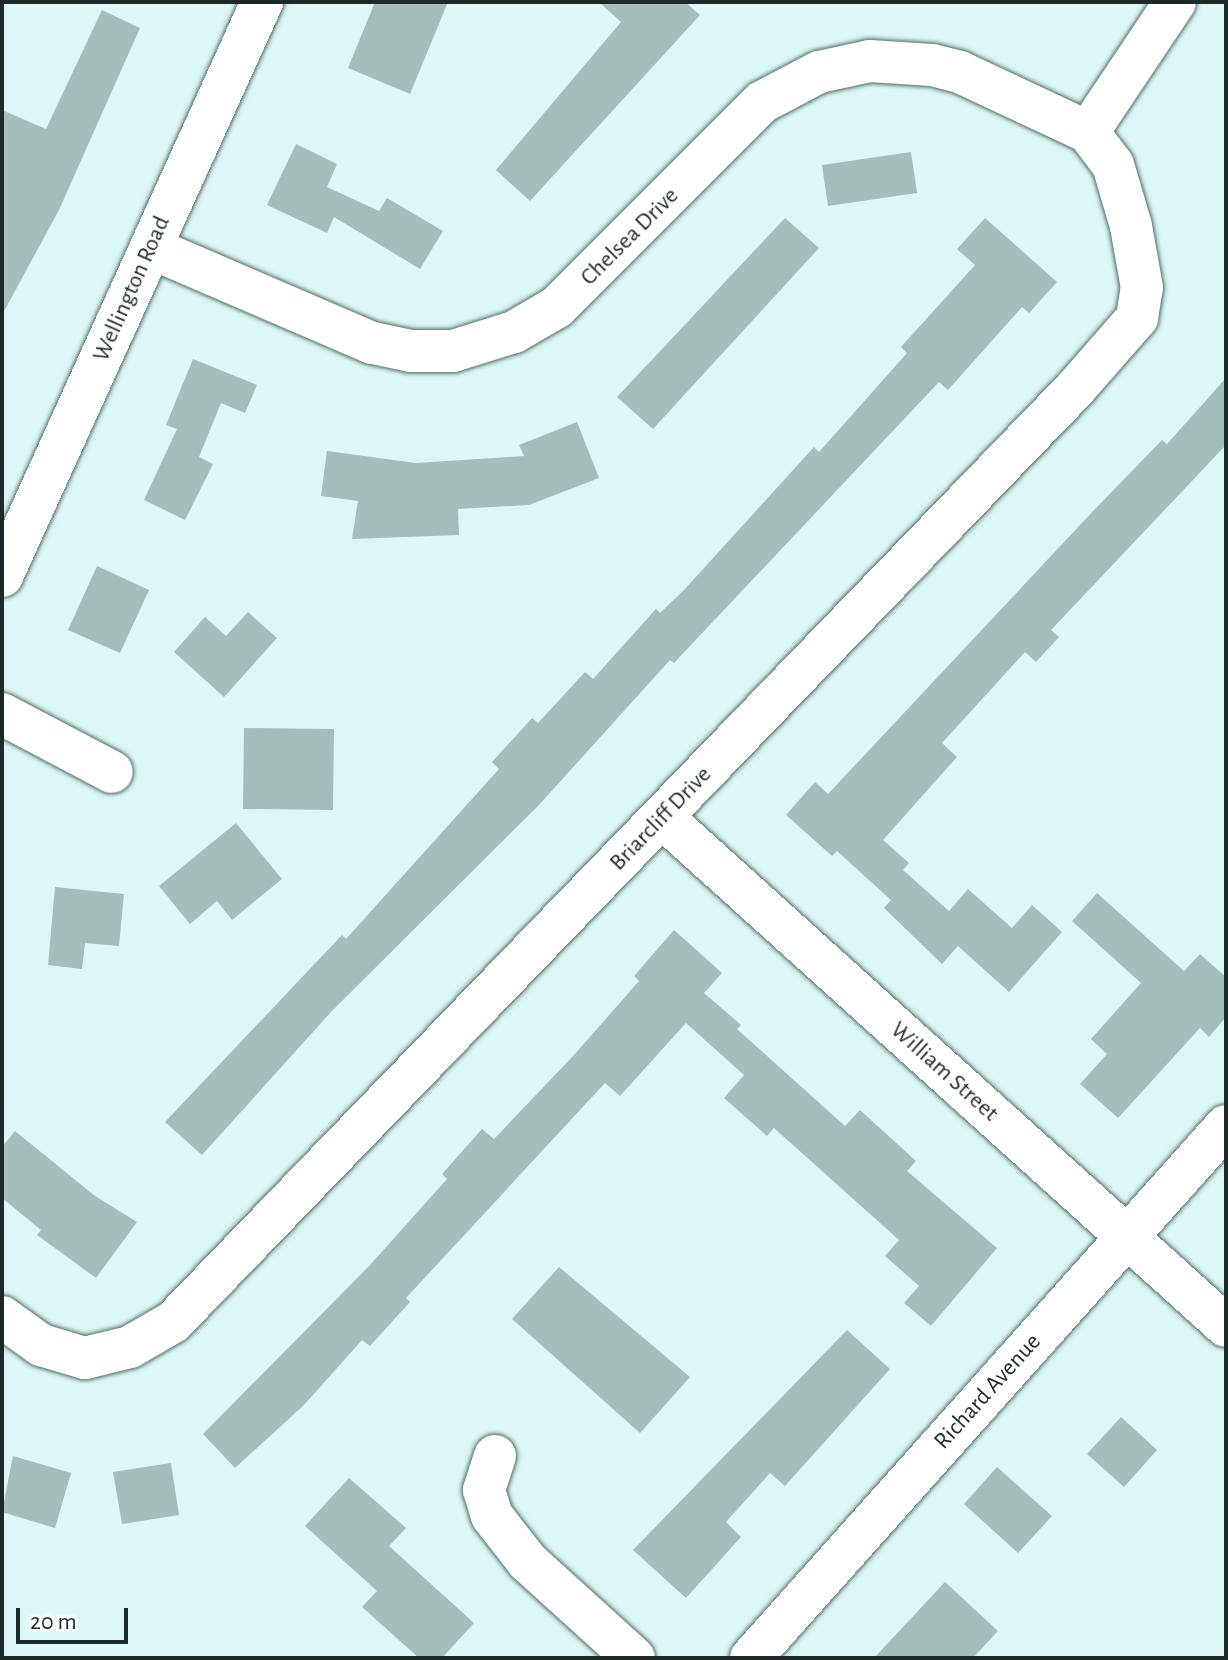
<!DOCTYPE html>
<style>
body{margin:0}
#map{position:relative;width:1228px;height:1660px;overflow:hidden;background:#dbf8f6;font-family:"Alegreya Sans",sans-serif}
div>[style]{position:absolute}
.building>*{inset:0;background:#a2bfbc}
.roads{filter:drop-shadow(0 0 2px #516c6a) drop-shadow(0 0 2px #516c6a)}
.minor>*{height:42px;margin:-21px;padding:0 21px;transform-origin:21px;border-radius:21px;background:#fff}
span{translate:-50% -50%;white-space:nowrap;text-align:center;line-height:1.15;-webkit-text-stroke:6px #fefefe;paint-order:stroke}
.street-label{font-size:24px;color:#1d2928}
.frame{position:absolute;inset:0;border:4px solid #1d2928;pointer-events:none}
.scale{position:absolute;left:16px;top:1608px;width:112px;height:36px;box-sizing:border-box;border:4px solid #1d2928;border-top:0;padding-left:10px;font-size:24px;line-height:28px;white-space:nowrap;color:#1d2928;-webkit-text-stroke:6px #fefefe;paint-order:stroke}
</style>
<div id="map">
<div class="building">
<div style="clip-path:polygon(375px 2px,448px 2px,410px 94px,348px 68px)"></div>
<div style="clip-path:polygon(599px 2px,685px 2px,700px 15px,530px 201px,496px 170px,621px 22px)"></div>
<div style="clip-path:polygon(102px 10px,140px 28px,59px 210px,2px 315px,2px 110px,46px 129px)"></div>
<div style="clip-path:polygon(296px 144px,337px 164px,327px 187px,379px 211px,387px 198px,443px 231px,420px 269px,334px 217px,327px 233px,267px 205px)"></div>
<div style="clip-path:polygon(911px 152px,917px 193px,828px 206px,822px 165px)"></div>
<div style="clip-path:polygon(785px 218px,819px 248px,653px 429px,617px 397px)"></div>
<div style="clip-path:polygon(985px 218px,1057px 282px,1029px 313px,1022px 307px,948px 390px,939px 382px,674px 663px,670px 660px,539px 805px,331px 1012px,202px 1155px,165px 1122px,342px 935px,346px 939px,499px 769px,492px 762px,532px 718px,538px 723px,585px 672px,593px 679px,656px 609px,660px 613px,684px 590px,814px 447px,819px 452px,907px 353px,901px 347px,975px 265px,957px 249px)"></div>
<div style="clip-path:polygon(193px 359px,257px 385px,245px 413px,221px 403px,199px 457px,213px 464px,185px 520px,144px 500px,177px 429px,166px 425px)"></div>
<div style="clip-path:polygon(1226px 378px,1226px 445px,1051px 630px,1059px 637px,1036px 662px,1025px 652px,942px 743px,957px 757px,883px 840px,909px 863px,903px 870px,949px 911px,968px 889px,1012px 928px,1032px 905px,1062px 932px,1009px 992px,958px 946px,942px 964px,884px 908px,891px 900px,837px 851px,832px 856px,786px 815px,815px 782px,828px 794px,1096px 508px,1162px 440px,1167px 444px)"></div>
<div style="clip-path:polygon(577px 422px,599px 478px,529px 505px,458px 509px,459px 535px,352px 539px,358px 501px,321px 496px,327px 451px,416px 463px,524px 456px,519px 445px)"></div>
<div style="clip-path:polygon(97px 566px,149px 590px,120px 653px,68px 630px)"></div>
<div style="clip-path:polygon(248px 612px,277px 638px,224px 697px,174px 652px,205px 617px,226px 636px)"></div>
<div style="clip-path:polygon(244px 728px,334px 729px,333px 810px,243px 809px)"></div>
<div style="clip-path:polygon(236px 823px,282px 879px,232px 920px,217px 901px,190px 924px,159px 886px)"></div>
<div style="clip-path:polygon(55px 887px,124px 894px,119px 946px,85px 943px,82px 969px,48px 965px)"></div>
<div style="clip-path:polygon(1097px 893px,1184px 971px,1200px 954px,1226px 977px,1226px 1017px,1209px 1037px,1200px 1028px,1118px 1118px,1080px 1084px,1107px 1054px,1091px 1039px,1141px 983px,1072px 921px)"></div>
<div style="clip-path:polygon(674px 930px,722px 973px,704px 993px,741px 1025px,737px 1029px,845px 1126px,860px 1110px,916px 1161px,907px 1171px,997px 1248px,931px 1326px,904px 1303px,919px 1286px,885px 1256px,899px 1240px,774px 1128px,767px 1136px,724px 1098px,744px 1075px,686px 1023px,620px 1096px,605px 1083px,406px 1298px,410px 1302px,370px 1346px,362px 1340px,304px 1405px,235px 1468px,203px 1434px,370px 1265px,447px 1179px,442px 1174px,482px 1129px,494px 1139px,574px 1055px,639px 981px,634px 976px)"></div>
<div style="clip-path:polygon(15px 1131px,95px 1196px,137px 1222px,96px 1278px,37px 1235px,41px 1230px,2px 1198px,2px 1147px)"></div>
<div style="clip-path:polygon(559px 1267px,690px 1377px,640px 1433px,512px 1319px)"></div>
<div style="clip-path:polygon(847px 1330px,890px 1369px,785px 1486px,770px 1473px,726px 1522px,741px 1537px,686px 1598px,633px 1550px)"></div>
<div style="clip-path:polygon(1121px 1417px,1157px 1450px,1124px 1487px,1087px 1454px)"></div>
<div style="clip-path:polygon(13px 1456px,71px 1473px,55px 1528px,2px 1512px)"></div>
<div style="clip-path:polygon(171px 1463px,179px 1515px,122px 1524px,113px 1472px)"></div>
<div style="clip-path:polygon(997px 1467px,1052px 1516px,1018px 1553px,964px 1504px)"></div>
<div style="clip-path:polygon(349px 1478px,406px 1528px,389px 1546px,474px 1623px,442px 1658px,419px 1658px,362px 1607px,377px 1591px,305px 1526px)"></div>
<div style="clip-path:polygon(945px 1582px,998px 1631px,973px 1658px,874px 1658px)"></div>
</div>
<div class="roads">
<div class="minor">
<div style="left:1088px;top:132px;width:156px;rotate:-56.2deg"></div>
<div style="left:2px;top:576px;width:630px;rotate:-65.63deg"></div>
<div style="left:2px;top:714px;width:124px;rotate:27.8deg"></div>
<div style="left:663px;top:818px;width:758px;rotate:42.06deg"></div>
<div style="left:2px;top:1317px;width:48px;rotate:35.7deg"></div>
<div style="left:41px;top:1345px;width:46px;rotate:16.5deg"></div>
<div style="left:85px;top:1358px;width:46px;rotate:-13.7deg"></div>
<div style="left:130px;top:1347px;width:50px;rotate:-30.2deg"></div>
<div style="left:173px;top:1322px;width:1296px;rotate:-45.97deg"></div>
<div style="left:1074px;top:390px;width:96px;rotate:-48.8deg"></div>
<div style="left:1137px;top:318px;width:30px;rotate:-81deg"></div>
<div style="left:1142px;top:288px;width:63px;rotate:-100.1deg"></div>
<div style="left:1131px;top:226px;width:64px;rotate:-106.4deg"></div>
<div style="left:1113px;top:165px;width:41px;rotate:-127.1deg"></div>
<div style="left:1088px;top:132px;width:141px;rotate:-154.9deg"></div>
<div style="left:960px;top:72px;width:29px;rotate:-166deg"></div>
<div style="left:932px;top:65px;width:62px;rotate:-176.3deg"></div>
<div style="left:870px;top:61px;width:52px;rotate:167.8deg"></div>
<div style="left:819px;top:72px;width:64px;rotate:152.2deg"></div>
<div style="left:762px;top:102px;width:290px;rotate:135deg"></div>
<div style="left:557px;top:307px;width:50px;rotate:149.8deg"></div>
<div style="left:514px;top:332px;width:64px;rotate:162.7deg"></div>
<div style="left:453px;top:351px;width:42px;rotate:180deg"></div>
<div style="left:411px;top:351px;width:40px;rotate:-168deg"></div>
<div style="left:372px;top:343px;width:241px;rotate:-156.7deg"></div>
<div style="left:495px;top:1456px;width:36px;rotate:108deg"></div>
<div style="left:484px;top:1490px;width:27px;rotate:73deg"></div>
<div style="left:492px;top:1516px;width:58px;rotate:52deg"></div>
<div style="left:528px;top:1562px;width:143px;rotate:42.2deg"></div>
<div style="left:751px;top:1658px;width:713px;rotate:-48.24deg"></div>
</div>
</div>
<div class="street-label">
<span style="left:630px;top:237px;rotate:-45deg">Chelsea Drive</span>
<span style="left:132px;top:289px;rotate:-66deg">Wellington Road</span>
<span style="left:661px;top:819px;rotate:-46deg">Briarcliff Drive</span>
<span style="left:944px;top:1072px;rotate:42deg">William Street</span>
<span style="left:988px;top:1392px;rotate:-48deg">Richard Avenue</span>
</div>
<div class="frame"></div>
<div class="scale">20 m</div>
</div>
